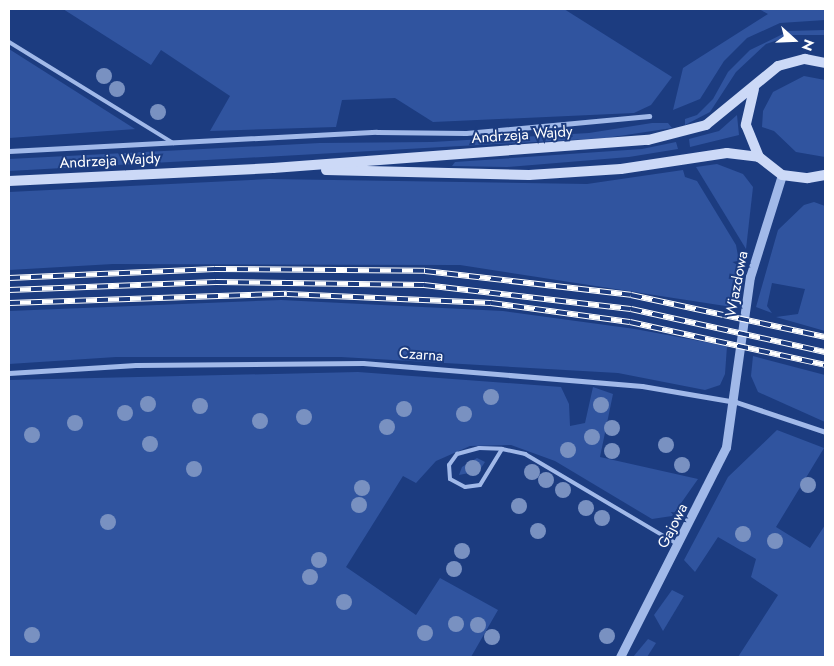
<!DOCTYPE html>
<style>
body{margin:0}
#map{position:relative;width:834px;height:666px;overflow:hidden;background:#1c3c80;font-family:Jost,sans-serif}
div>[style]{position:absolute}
.green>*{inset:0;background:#30549f}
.service>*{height:4px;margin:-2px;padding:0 2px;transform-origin:2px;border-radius:2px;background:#a1b9e9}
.minor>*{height:5px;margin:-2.5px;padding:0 2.5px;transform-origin:2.5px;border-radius:2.5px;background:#a1b9e9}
.tertiary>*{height:9px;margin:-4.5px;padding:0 4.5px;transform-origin:4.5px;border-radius:4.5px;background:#a1b9e9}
.secondary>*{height:10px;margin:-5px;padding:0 5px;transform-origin:5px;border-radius:5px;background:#ccd9f7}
.rail>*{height:5.5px;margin-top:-2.75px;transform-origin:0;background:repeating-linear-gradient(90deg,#1c3c80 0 11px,#fff 0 22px);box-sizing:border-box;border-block:1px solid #fff}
.trees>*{width:16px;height:16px;margin:-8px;border-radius:50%;background:#7991c1}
span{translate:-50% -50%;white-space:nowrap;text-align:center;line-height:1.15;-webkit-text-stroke:4px #1c3c80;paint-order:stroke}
.street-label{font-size:15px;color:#fff}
.frame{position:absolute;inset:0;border:10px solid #fff;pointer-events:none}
.north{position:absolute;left:769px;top:15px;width:50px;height:50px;-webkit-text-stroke:4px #1c3c80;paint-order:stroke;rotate:110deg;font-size:14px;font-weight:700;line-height:20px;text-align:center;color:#fff}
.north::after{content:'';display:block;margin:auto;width:18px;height:22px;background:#fff;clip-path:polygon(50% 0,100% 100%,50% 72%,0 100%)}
</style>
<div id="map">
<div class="green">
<div style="clip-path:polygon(63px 9px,564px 9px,672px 77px,651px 105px,634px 113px,433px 122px,395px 98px,342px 100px,336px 127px,210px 131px,230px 96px,161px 50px,151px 65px)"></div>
<div style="clip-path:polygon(759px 9px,825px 9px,825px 20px,780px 23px,747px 38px,724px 61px,700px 99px,673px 110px,683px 68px,768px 14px)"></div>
<div style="clip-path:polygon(825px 30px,825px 35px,793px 35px,766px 44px,736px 72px,710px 112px,685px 125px,685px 119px,697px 115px,713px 99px,728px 72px,750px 50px,789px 31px)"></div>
<div style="clip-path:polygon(9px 49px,135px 129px,136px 129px,9px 138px)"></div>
<div style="clip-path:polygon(804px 76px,825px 80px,825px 157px,796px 152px,774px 131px,762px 127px,763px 111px,773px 92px)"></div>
<div style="clip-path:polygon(737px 115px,739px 135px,690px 147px,689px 139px,719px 131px)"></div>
<div style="clip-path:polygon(652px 123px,668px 123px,672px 128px,606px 138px,9px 171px,9px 159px,320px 143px,432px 142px,589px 133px)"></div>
<div style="clip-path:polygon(676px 142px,678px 149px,629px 157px,507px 167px,452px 166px,455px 162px,642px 149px)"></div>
<div style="clip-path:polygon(717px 164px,743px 174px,753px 187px,746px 249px,696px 167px)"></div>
<div style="clip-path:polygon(683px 170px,685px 177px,697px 181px,736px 245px,740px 267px,732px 307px,460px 265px,113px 264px,9px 270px,9px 192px,269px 179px,587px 184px)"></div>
<div style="clip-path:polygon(814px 202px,825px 206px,825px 331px,776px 317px,798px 314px,805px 289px,772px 283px,767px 306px,772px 313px,756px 307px,778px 230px,804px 205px)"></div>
<div style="clip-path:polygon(281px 300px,503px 311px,635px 329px,727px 346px,725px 374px,720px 385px,705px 390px,618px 373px,341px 357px,116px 357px,9px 364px,9px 311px)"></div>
<div style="clip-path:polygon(753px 356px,825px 375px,825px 422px,758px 392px,751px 376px)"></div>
<div style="clip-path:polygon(358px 372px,561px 387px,569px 404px,570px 426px,585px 423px,593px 387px,613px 394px,600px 457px,698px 479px,672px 516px,652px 519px,555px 461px,511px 445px,470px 446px,436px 461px,416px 483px,403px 476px,346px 567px,416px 615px,440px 578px,498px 610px,471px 657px,9px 657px,9px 380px)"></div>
<div style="clip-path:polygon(777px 430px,824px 448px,776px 527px,810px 548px,825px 525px,825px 657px,738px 657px,778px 595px,751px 577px,756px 559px,718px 537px,695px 572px,684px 560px,728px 477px)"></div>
<div style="clip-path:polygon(477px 458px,485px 462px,479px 471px,459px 475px,462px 467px)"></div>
<div style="clip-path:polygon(672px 590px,684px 596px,663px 631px,654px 615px)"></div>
<div style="clip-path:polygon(648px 639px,656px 643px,647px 657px,633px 657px)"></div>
</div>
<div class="service">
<div style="left:9px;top:42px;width:193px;rotate:31.6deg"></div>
<div style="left:502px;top:449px;width:42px;rotate:121.4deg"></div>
<div style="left:480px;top:485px;width:15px;rotate:172deg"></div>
<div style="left:465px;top:487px;width:17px;rotate:-152deg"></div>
<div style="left:450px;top:479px;width:14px;rotate:-94deg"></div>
<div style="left:449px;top:465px;width:14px;rotate:-54deg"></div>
<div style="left:457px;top:454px;width:23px;rotate:-15deg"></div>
<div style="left:479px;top:448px;width:23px;rotate:2deg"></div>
<div style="left:502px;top:449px;width:24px;rotate:12deg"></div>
<div style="left:525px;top:454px;width:177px;rotate:30.6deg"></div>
</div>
<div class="minor">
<div style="left:9px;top:151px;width:368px;rotate:-3deg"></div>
<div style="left:377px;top:132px;width:89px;rotate:0.6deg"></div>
<div style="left:466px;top:133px;width:184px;rotate:-5.3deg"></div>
<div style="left:9px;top:373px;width:127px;rotate:-3.6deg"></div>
<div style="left:136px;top:365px;width:227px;rotate:-0.5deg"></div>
<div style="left:363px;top:363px;width:280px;rotate:4.7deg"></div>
<div style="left:642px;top:386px;width:95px;rotate:9.7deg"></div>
<div style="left:736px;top:402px;width:94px;rotate:18.6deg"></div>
</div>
<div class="tertiary">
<div style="left:620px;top:657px;width:235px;rotate:-63.2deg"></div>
<div style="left:726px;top:447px;width:172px;rotate:-82deg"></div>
<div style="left:750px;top:277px;width:107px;rotate:-72.6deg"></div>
</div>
<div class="secondary">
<div style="left:754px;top:89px;width:37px;rotate:103deg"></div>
<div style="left:746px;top:125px;width:35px;rotate:68deg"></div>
<div style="left:759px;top:157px;width:29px;rotate:38deg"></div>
<div style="left:782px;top:175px;width:26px;rotate:7deg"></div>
<div style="left:808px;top:178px;width:17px;rotate:-10deg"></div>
<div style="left:326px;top:170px;width:203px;rotate:1.4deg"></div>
<div style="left:529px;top:175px;width:92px;rotate:-3.7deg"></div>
<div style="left:621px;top:169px;width:107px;rotate:-8.6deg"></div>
<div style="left:727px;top:153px;width:32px;rotate:7deg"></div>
<div style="left:9px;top:181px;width:264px;rotate:-2.8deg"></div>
<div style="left:273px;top:168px;width:376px;rotate:-4.3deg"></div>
<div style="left:648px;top:140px;width:60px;rotate:-14.5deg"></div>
<div style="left:706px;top:125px;width:93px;rotate:-39.3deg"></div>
<div style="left:778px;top:66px;width:28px;rotate:-15deg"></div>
<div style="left:805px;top:59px;width:20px;rotate:11deg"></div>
</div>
<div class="rail">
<div style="left:9px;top:278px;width:206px;rotate:-2.5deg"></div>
<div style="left:215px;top:269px;width:210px;rotate:0.5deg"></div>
<div style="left:425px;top:271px;width:207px;rotate:6.6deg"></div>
<div style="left:631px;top:295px;width:198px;rotate:12.2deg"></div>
<div style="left:9px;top:290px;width:207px;rotate:-2.2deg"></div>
<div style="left:216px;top:282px;width:208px;rotate:0.8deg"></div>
<div style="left:424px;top:285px;width:208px;rotate:6.6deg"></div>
<div style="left:631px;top:309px;width:199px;rotate:12.5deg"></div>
<div style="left:9px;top:303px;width:278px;rotate:-1.9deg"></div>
<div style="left:287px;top:294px;width:204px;rotate:2.5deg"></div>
<div style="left:491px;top:303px;width:140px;rotate:7.8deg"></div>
<div style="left:630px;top:322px;width:200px;rotate:12.4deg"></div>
</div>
<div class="trees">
<div style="left:104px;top:76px"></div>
<div style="left:117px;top:89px"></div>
<div style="left:158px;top:112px"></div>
<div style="left:491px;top:397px"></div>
<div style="left:148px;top:404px"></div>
<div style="left:601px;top:405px"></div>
<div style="left:200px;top:406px"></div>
<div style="left:404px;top:409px"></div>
<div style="left:125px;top:413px"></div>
<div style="left:464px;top:414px"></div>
<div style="left:304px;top:417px"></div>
<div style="left:260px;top:421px"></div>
<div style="left:75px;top:423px"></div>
<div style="left:387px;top:427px"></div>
<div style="left:612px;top:428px"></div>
<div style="left:32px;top:435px"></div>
<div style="left:592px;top:437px"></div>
<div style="left:150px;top:444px"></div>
<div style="left:666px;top:445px"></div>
<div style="left:568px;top:450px"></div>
<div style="left:612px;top:451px"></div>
<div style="left:682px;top:465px"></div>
<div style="left:473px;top:468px"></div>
<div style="left:194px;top:469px"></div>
<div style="left:532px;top:472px"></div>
<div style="left:546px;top:480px"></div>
<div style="left:808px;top:485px"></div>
<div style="left:362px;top:488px"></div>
<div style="left:563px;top:490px"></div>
<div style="left:359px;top:505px"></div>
<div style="left:519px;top:506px"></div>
<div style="left:586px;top:508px"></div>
<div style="left:602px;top:518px"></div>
<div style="left:108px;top:522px"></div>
<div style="left:538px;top:531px"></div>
<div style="left:743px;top:534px"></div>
<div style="left:775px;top:541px"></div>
<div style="left:462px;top:551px"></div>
<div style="left:319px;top:560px"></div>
<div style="left:454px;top:569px"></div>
<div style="left:310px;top:577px"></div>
<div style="left:344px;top:602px"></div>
<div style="left:456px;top:624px"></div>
<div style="left:478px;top:625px"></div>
<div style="left:425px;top:633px"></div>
<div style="left:32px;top:635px"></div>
<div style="left:607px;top:636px"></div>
<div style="left:492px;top:637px"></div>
</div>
<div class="street-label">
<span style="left:522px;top:135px;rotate:-4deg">Andrzeja Wajdy</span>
<span style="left:110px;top:161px;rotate:-3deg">Andrzeja Wajdy</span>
<span style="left:737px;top:284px;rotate:-79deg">Wjazdowa</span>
<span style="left:421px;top:355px;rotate:4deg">Czarna</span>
<span style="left:673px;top:526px;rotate:-63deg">Gajowa</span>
</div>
<div class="frame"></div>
<div class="north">N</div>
</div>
